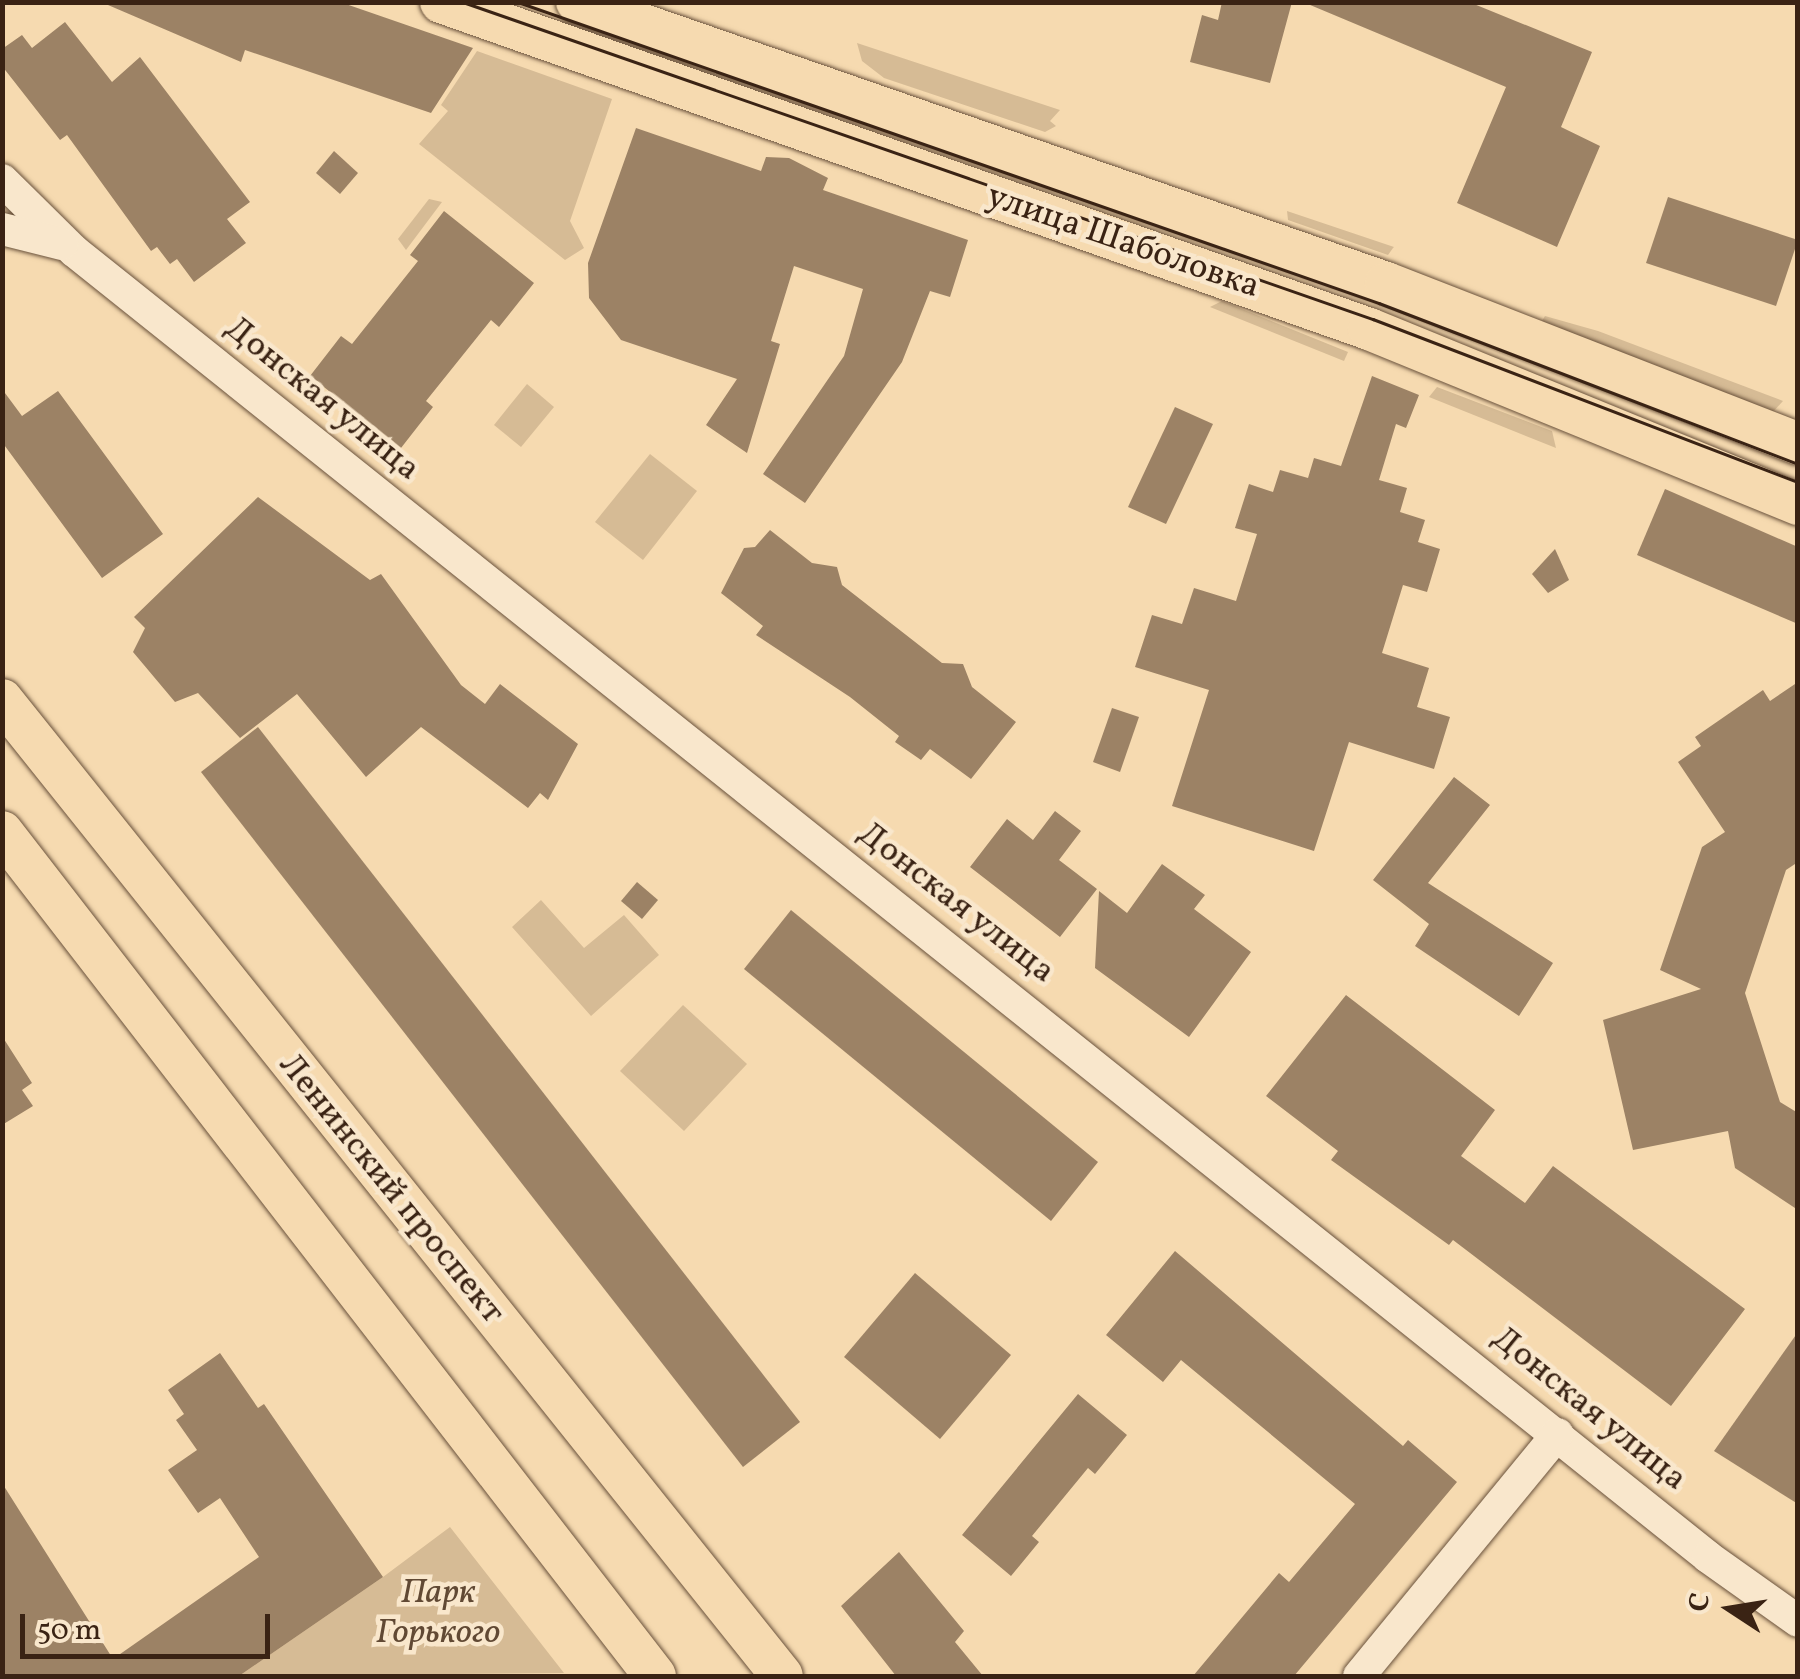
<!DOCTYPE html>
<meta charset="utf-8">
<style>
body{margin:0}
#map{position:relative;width:1800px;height:1679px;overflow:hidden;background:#f6dab0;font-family:Vollkorn,serif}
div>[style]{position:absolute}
.green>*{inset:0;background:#d6bb95}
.building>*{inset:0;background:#9c8265}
.roads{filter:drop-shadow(0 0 2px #69513b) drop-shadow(0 0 2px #69513b)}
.minor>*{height:32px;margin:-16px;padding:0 16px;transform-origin:16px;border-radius:16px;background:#f9e7cc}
.major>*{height:42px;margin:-21px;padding:0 21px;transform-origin:21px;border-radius:21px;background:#f6dab0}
.tram>*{height:2.5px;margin:-1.25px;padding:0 1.25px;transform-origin:1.25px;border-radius:1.25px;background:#3a2314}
span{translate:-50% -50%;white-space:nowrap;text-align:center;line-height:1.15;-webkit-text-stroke:9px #f9e7cc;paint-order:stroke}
.street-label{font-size:35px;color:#3a2314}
.park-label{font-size:35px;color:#614934;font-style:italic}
.frame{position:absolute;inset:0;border:5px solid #3a2314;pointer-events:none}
.north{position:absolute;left:1680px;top:1559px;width:100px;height:100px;-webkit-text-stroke:8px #f9e7cc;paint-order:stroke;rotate:282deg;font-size:28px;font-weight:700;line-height:40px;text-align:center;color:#3a2314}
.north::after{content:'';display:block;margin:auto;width:35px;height:45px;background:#3a2314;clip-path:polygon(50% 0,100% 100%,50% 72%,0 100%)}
.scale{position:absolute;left:20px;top:1614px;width:250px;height:45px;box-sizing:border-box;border:5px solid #3a2314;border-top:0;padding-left:12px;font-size:30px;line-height:35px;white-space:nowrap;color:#3a2314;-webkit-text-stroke:8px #f9e7cc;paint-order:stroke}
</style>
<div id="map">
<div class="green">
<div style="clip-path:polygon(857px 43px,1060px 110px,1050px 121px,1056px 126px,1045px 132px,884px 78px,862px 61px)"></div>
<div style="clip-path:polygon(477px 51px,612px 99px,570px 221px,584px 248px,565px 260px,419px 144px,448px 111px,441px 105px)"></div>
<div style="clip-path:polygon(429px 199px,442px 202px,406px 250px,398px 239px)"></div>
<div style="clip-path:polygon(1287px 211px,1394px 247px,1393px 248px,1388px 255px,1288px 220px)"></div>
<div style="clip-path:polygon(1222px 301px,1348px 352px,1344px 361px,1210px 307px)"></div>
<div style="clip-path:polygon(1545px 316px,1598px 331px,1783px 401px,1771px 414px,1542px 321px)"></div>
<div style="clip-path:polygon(527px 384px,554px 407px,521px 447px,494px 425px)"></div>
<div style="clip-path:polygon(1437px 387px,1552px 431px,1556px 448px,1429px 397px)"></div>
<div style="clip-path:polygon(650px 454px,697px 491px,643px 560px,595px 522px)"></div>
<div style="clip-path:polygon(541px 900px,584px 948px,624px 915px,659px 955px,591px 1016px,512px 927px)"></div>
<div style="clip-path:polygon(683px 1005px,747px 1064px,684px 1131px,620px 1071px)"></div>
<div style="clip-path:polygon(450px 1527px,564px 1673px,239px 1676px,383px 1577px)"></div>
</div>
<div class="building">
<div style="clip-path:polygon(101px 2px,340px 2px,473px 48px,431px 113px,245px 50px,241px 62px)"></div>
<div style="clip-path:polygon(1222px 2px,1292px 2px,1270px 83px,1190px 62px,1202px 15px,1218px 20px)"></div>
<div style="clip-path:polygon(1303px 2px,1469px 2px,1592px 52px,1561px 127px,1600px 146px,1557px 247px,1457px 203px,1506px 87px)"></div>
<div style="clip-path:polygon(65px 22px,112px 82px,140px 57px,250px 202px,227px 219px,246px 243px,194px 282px,177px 259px,170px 264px,157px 247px,151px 251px,67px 135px,60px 140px,2px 66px,2px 49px,22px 35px,32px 48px)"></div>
<div style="clip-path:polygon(636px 128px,761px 171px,766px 157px,789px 158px,828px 178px,823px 190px,968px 240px,950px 297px,930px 291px,902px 362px,805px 503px,763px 474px,844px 356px,863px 289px,794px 266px,771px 341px,780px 344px,747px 453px,706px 425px,737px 379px,621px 340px,589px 298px,588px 263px)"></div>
<div style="clip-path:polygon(334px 151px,358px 173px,340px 194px,316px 173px)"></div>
<div style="clip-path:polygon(1668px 197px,1798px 240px,1776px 306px,1646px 263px)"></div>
<div style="clip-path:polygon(444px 211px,534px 283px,499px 327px,491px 320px,426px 401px,433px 407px,401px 448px,310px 376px,341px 336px,352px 344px,418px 261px,410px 255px)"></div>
<div style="clip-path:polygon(1372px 376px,1419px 395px,1406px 428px,1396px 424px,1379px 480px,1407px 488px,1400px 512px,1425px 520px,1418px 542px,1440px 549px,1427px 592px,1403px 585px,1382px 653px,1429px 668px,1417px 707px,1450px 717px,1434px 769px,1349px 742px,1314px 851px,1172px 806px,1209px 690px,1135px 667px,1152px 615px,1182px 624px,1194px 588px,1236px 601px,1257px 534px,1235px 528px,1249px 484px,1273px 492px,1280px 470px,1308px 478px,1314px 458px,1341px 466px)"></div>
<div style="clip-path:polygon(2px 389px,22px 416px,58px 391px,163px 534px,102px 578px,2px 442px)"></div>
<div style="clip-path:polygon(1175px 407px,1213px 424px,1166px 524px,1128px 507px)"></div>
<div style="clip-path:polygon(1665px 489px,1798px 547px,1798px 624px,1637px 555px)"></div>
<div style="clip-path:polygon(258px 497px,370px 580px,381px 574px,461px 685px,485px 704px,500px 684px,578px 744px,548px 800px,540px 793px,528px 808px,421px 727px,366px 777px,297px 694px,240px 738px,198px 693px,175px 702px,133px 652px,145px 628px,134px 617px)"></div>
<div style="clip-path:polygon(770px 530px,812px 563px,837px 567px,842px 585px,942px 663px,963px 664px,972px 687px,1016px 722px,971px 779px,930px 749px,921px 760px,895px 742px,899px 736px,850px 697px,756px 635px,763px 626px,721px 593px,744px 548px,755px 547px)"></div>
<div style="clip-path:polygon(1555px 549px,1569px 580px,1548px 593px,1532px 574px)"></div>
<div style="clip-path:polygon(1798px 682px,1798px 862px,1786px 870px,1745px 993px,1780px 1102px,1798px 1113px,1798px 1210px,1735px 1168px,1728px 1131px,1633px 1150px,1603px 1020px,1701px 989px,1660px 970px,1702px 847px,1725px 832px,1678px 762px,1701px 746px,1695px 737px,1763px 690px,1770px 701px)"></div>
<div style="clip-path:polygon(1112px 708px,1139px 717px,1120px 772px,1093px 762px)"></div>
<div style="clip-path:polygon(258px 727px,800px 1422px,743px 1467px,201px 772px)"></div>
<div style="clip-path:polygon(1454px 777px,1490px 805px,1428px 883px,1553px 963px,1519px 1016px,1415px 946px,1429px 924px,1373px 880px)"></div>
<div style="clip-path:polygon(1055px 811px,1081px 831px,1059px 860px,1097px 889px,1060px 937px,970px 867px,1007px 819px,1033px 840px)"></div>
<div style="clip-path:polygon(1162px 864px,1205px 895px,1194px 909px,1251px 952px,1189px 1037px,1095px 968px,1099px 891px,1127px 913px)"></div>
<div style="clip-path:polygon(637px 882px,658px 900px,642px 919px,621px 901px)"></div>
<div style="clip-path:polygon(791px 910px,1098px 1162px,1051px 1221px,744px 969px)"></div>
<div style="clip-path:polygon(1346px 995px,1495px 1110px,1461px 1156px,1525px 1203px,1553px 1166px,1745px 1309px,1671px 1406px,1453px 1240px,1449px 1245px,1331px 1160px,1338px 1151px,1266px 1096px)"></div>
<div style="clip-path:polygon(2px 1036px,32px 1083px,22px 1090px,33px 1106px,2px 1125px)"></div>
<div style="clip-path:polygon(1175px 1251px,1403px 1446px,1408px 1440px,1457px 1482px,1294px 1676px,1193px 1676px,1279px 1573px,1289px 1582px,1355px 1504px,1181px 1360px,1163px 1382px,1106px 1335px)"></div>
<div style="clip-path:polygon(915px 1273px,1011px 1355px,940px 1439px,844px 1357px)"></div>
<div style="clip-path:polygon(1798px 1332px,1798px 1504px,1714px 1451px)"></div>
<div style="clip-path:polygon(220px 1353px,258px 1408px,264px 1404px,383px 1577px,239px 1676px,2px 1676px,2px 1483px,113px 1659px,259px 1557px,220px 1498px,198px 1513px,168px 1470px,197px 1450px,176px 1420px,184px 1414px,168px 1390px)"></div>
<div style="clip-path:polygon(1078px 1394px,1127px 1435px,1095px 1474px,1088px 1468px,1032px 1536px,1039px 1542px,1011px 1576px,962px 1535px)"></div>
<div style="clip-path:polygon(899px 1552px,964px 1631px,955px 1642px,983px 1676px,896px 1676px,841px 1606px)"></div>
</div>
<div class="roads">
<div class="minor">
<div style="left:2px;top:180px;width:101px;rotate:44.6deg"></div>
<div style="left:74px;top:251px;width:2092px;rotate:38.63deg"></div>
<div style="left:1708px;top:1557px;width:110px;rotate:35.4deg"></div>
<div style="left:2px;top:229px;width:62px;rotate:14deg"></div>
<div style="left:1359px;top:1676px;width:313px;rotate:-50.6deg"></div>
</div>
<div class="major">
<div style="left:441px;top:2px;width:984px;rotate:19.41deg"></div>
<div style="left:1369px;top:329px;width:463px;rotate:22.2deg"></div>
<div style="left:577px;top:2px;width:856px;rotate:19.15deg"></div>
<div style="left:1386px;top:283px;width:442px;rotate:21.3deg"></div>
<div style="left:2px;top:700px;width:1249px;rotate:51.37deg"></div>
<div style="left:2px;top:832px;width:1067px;rotate:52.27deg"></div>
</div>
</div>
<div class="tram">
<div style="left:463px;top:2px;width:964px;rotate:19.21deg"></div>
<div style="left:1373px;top:319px;width:455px;rotate:21deg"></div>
<div style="left:518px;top:2px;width:912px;rotate:19.27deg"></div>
<div style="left:1379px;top:303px;width:449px;rotate:21deg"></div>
</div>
<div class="street-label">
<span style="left:1123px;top:242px;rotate:19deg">улица Шаболовка</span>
<span style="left:322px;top:399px;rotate:39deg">Донская улица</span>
<span style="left:956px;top:903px;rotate:38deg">Донская улица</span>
<span style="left:391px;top:1189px;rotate:51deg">Ленинский проспект</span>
<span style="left:1589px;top:1409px;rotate:39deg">Донская улица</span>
</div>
<div class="park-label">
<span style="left:438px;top:1613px">Парк<br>Горького</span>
</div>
<div class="frame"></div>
<div class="north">С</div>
<div class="scale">50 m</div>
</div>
